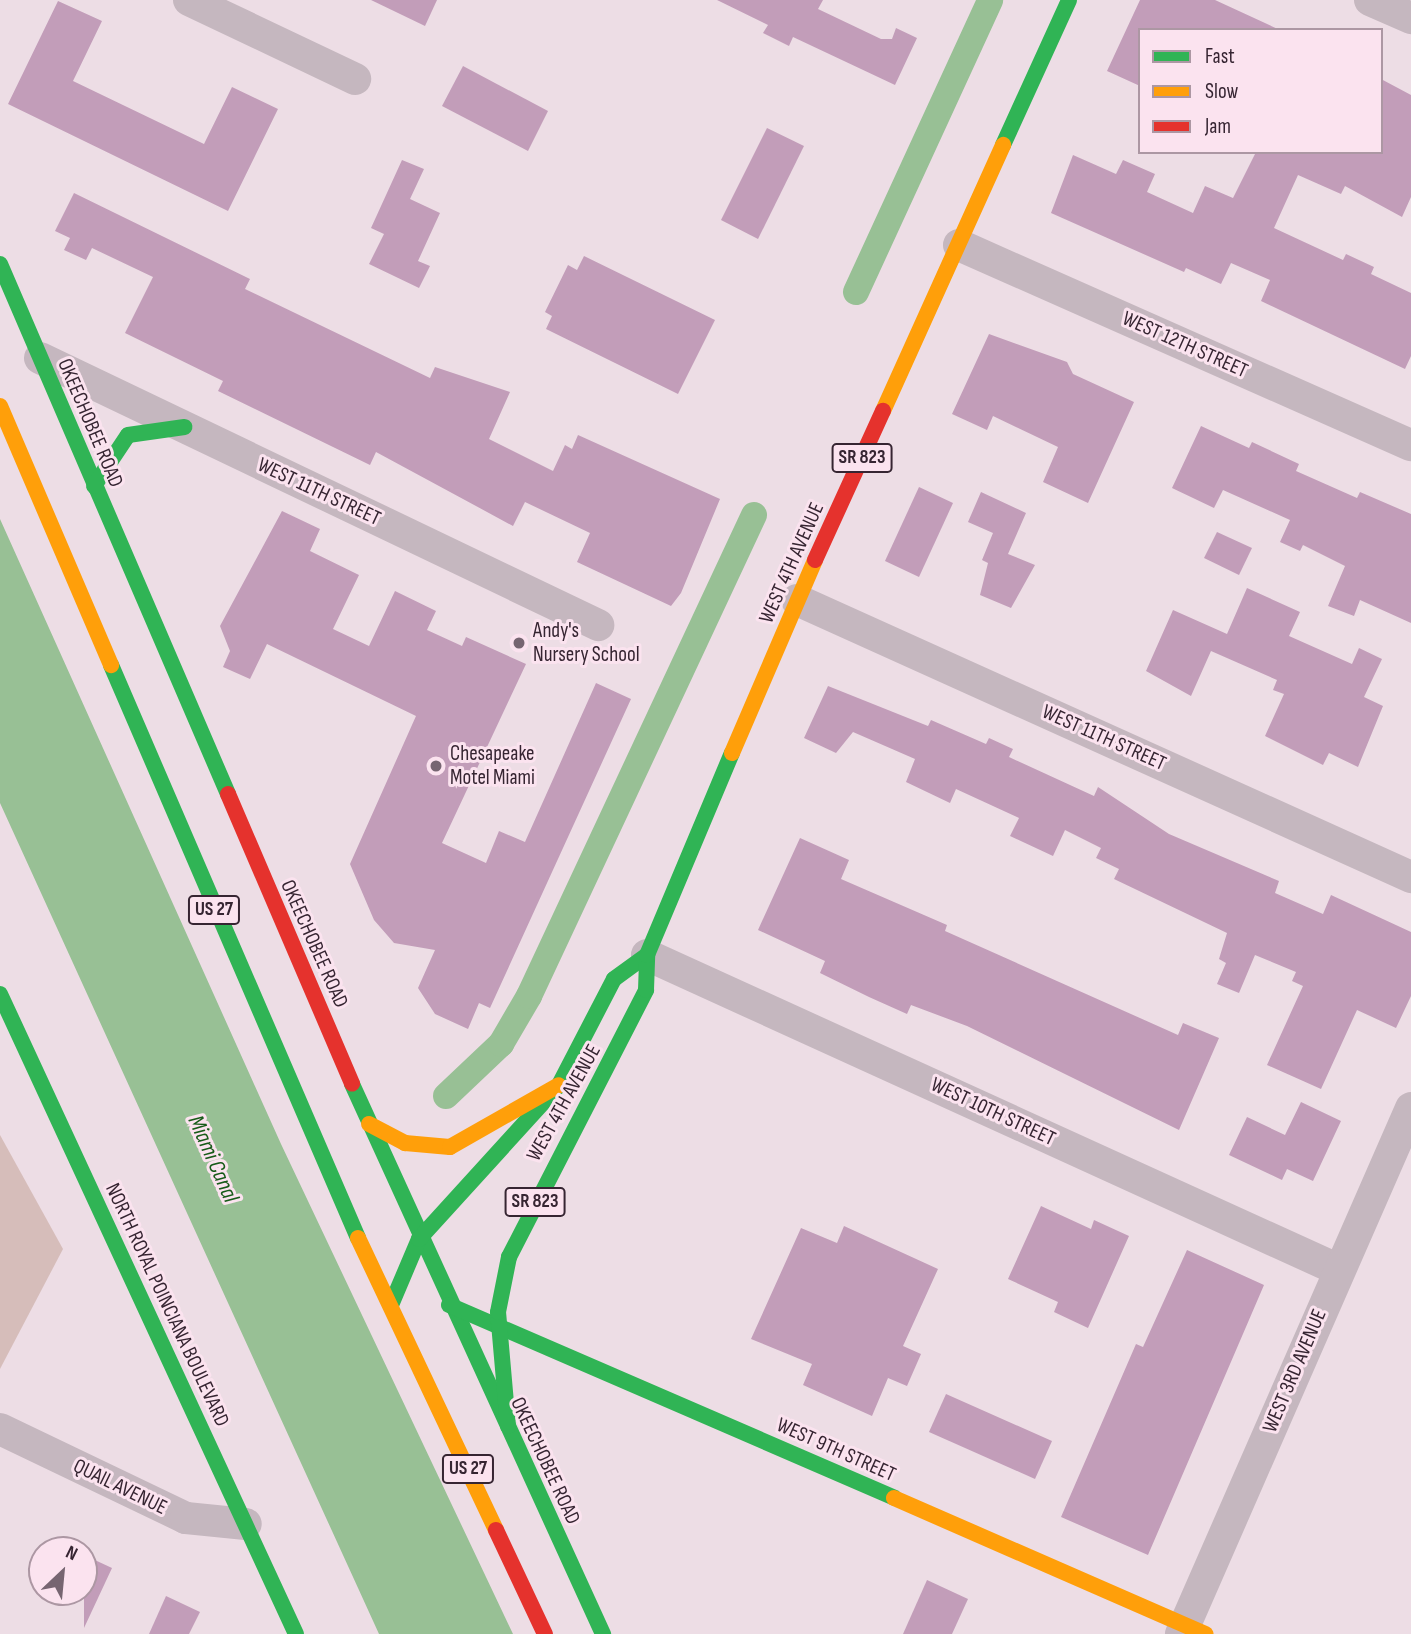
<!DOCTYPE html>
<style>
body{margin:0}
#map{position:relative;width:1411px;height:1634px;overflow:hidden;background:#eddde5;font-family:"Sofia Sans Condensed",sans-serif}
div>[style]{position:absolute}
.green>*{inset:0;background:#d6bdba}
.water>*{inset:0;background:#98c095}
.canal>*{height:26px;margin:-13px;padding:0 13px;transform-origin:13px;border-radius:13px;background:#98c095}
.building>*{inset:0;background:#c29db9}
.street>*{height:32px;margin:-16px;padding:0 16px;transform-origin:16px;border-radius:16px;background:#c5b7bf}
.fast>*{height:16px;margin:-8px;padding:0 8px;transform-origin:8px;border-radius:8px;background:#30b455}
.slow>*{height:16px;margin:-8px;padding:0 8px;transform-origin:8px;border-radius:8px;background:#ff9f0a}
.jam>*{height:16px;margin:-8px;padding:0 8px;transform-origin:8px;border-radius:8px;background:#e5322d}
.dots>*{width:19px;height:19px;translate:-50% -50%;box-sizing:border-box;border:4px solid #fbe3ef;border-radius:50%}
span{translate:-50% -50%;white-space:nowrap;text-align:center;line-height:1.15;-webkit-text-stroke:6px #fbe3ef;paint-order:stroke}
.shield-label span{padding:2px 5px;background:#fbe3ef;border:2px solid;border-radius:5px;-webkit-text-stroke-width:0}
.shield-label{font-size:19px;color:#362532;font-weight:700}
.street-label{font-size:21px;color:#362532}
.poi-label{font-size:21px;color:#362532}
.left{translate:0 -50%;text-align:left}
.water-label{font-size:23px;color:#175b18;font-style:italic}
.legend{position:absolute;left:1138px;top:28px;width:245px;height:126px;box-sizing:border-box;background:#fbe3ef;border:2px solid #ac97a3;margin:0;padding:9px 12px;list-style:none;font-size:21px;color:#362532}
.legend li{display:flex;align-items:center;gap:14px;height:35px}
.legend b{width:35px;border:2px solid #ac97a3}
.north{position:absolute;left:28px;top:1536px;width:70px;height:70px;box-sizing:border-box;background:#fbe3ef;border:2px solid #ac97a3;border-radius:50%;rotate:26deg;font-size:19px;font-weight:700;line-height:28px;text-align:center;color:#362532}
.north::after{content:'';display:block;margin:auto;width:24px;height:32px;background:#766571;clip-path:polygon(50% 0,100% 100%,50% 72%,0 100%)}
</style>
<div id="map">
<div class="green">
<div style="clip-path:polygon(0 1135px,63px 1249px,0 1369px)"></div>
</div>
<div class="water">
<div style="clip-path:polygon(0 519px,281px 1144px,513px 1634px,379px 1634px,0 803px)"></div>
</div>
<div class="canal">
<div style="left:856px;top:292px;width:321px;rotate:-65.3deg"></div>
<div style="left:446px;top:1096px;width:76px;rotate:-43.4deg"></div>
<div style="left:501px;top:1044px;width:56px;rotate:-59.7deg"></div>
<div style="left:529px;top:996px;width:531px;rotate:-64.93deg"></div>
</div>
<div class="building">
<div style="clip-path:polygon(371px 0,437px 0,425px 26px)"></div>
<div style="clip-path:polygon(717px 0,823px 0,818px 9px,881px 39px,892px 39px,896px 28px,917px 38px,895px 85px,793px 37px,789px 46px,763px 33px,768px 25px)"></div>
<div style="clip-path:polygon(1140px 0,1215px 0,1280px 30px,1140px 30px,1140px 86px,1107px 71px)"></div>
<div style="clip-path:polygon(58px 1px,102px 21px,73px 81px,204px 144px,232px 87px,278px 109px,228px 211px,8px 104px)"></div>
<div style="clip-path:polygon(463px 66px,548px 111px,528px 151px,442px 106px)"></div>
<div style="clip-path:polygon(1381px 79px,1411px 95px,1411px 197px,1402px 217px,1345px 186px,1341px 194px,1298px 175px,1274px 228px,1343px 260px,1346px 254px,1374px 267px,1371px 274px,1411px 293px,1411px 356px,1405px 369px,1261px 301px,1270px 280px,1231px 263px,1221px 284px,1186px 268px,1184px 272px,1051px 213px,1073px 155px,1116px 174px,1123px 160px,1155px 174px,1147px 192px,1193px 213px,1205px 186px,1233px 198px,1256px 152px,1381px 152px)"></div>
<div style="clip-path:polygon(767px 128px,804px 146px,758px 239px,721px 220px)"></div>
<div style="clip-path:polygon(402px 160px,424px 169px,410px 199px,440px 213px,418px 261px,430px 266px,419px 288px,369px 264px,384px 234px,371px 228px)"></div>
<div style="clip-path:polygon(74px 193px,250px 279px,245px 289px,430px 378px,435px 367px,510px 392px,489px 439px,553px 471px,565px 445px,572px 449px,578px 435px,720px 499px,681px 593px,671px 606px,577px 562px,590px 533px,525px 502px,513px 526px,376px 452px,370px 465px,218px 391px,223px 381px,125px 333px,153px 277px,92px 248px,86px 260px,64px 250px,70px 238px,55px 231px)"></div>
<div style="clip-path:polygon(584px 256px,715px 320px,678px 394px,546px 329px,552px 316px,545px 312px,568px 265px,577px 270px)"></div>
<div style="clip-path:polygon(989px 334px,1067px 362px,1073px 374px,1134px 402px,1088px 503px,1043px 482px,1058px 447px,993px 416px,987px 430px,952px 414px)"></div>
<div style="clip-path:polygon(1201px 426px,1249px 448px,1252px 442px,1299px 464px,1296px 471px,1357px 498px,1360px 492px,1411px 514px,1411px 623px,1360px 600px,1354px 616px,1328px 606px,1345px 566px,1303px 545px,1300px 551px,1280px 542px,1290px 520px,1223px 490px,1214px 508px,1172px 488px)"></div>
<div style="clip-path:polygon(919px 487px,953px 503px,919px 577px,885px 561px)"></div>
<div style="clip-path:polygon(981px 492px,1026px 513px,1008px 554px,1035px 565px,1011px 608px,980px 595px,988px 563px,982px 560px,993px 533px,968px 522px)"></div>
<div style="clip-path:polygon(282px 511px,320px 529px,310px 551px,359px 575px,333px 629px,369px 646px,395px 591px,436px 611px,427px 630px,462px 646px,466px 637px,526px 664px,442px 843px,486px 863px,499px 831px,525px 842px,596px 683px,631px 699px,490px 1008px,479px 1003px,468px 1029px,435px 1014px,418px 988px,435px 950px,394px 943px,374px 920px,350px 864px,416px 716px,267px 644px,250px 679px,223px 667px,230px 651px,220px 626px)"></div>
<div style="clip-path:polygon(1217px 532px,1252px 548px,1239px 575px,1204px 558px)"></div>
<div style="clip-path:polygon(1247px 588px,1300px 612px,1289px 636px,1352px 664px,1359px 648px,1382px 659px,1364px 697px,1383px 706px,1358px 767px,1329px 753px,1323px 765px,1265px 736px,1284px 694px,1273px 690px,1277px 680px,1211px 651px,1191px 696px,1146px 671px,1173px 610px,1227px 634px)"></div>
<div style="clip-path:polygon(828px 686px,928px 726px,931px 720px,986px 744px,989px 738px,1013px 749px,1009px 757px,1094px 796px,1098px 787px,1169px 834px,1279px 881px,1275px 893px,1323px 914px,1331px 895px,1411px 932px,1411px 996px,1396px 1028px,1357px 1010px,1321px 1089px,1267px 1065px,1303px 986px,1292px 981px,1296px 972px,1255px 955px,1239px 993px,1217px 984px,1226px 963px,1219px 959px,1227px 933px,1114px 879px,1119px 869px,1096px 858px,1101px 848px,1065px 830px,1053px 856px,1010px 836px,1019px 818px,956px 789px,950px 803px,906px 782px,915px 759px,853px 732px,836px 753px,804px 738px)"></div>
<div style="clip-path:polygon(800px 838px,849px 860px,841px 879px,947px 925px,945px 931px,1178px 1035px,1183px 1023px,1219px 1038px,1179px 1130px,967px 1026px,911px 1005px,907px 1014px,869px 997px,820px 973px,825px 961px,758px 930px)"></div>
<div style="clip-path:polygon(1301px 1102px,1341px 1121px,1313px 1181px,1287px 1169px,1282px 1180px,1229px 1155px,1247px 1117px,1285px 1135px)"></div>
<div style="clip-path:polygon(1041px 1206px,1091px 1229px,1094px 1220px,1129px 1236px,1088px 1328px,1054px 1312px,1058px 1302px,1008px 1279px)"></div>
<div style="clip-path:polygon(844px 1226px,938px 1269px,903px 1346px,921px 1354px,907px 1386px,888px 1378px,872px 1416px,803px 1385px,812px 1364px,751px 1339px,801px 1228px,837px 1243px)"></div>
<div style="clip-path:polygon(1187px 1250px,1264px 1285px,1148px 1555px,1061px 1517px,1136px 1344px,1143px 1347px)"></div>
<div style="clip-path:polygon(946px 1394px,1052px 1441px,1035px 1479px,929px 1432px)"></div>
<div style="clip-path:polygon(84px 1555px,112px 1568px,84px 1628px)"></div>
<div style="clip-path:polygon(927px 1580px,968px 1599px,952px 1634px,903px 1634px)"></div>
<div style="clip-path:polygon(166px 1596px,200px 1612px,189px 1634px,149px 1634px)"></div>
</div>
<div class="street">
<div style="left:189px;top:0;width:184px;rotate:25.4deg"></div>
<div style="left:1370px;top:0;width:45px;rotate:23.7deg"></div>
<div style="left:959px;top:245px;width:494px;rotate:23.9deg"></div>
<div style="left:40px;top:358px;width:619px;rotate:25.57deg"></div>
<div style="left:797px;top:600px;width:674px;rotate:24.28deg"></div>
<div style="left:647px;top:955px;width:760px;rotate:24.48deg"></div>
<div style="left:0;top:1429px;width:206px;rotate:25.6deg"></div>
<div style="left:186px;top:1518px;width:60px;rotate:5.7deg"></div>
<div style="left:1181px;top:1634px;width:574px;rotate:-66.38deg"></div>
</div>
<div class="fast">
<div style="left:1003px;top:145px;width:159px;rotate:-65.5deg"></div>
<div style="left:0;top:264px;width:577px;rotate:66.72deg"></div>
<div style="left:94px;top:486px;width:61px;rotate:-56.3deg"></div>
<div style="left:128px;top:435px;width:57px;rotate:-8.1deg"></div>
<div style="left:111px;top:665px;width:624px;rotate:66.68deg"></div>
<div style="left:0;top:994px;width:705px;rotate:65.18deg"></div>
<div style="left:352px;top:1084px;width:605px;rotate:65.47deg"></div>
<div style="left:391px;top:1305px;width:72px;rotate:-67deg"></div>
<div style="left:419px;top:1239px;width:208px;rotate:-47.7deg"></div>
<div style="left:559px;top:1085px;width:119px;rotate:-62.6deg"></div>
<div style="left:614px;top:979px;width:41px;rotate:-36deg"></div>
<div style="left:449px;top:1305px;width:485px;rotate:23.4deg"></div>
<div style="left:508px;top:1426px;width:114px;rotate:-95deg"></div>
<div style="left:498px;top:1312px;width:56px;rotate:-78.7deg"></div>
<div style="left:509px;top:1257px;width:300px;rotate:-62.8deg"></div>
<div style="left:646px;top:990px;width:35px;rotate:-88deg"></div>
<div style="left:647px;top:955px;width:219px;rotate:-67.2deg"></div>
</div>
<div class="slow">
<div style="left:0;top:406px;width:282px;rotate:66.8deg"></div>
<div style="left:883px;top:411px;width:292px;rotate:-65.7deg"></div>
<div style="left:732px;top:753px;width:210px;rotate:-66.7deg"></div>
<div style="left:369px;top:1124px;width:41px;rotate:27.8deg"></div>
<div style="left:405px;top:1143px;width:45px;rotate:5.1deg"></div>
<div style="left:450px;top:1147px;width:125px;rotate:-29.6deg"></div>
<div style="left:358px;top:1238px;width:323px;rotate:64.7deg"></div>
<div style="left:894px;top:1498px;width:340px;rotate:23.6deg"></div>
</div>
<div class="jam">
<div style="left:815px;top:560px;width:164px;rotate:-65.5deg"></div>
<div style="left:228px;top:794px;width:315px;rotate:66.8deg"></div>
<div style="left:496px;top:1530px;width:115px;rotate:64.8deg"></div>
</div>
<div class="dots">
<div style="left:519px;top:643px;background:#766571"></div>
<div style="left:436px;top:766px;background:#766571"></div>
</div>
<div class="shield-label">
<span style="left:862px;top:458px">SR 823</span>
<span style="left:214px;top:910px">US 27</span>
<span style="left:535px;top:1202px">SR 823</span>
<span style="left:468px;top:1469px">US 27</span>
</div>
<div class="street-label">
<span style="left:1185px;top:345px;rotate:24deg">WEST 12TH STREET</span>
<span style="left:90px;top:423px;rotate:67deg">OKEECHOBEE ROAD</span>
<span style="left:319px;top:492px;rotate:25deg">WEST 11TH STREET</span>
<span style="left:792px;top:563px;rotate:-66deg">WEST 4TH AVENUE</span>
<span style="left:1104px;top:738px;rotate:24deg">WEST 11TH STREET</span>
<span style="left:314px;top:944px;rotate:66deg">OKEECHOBEE ROAD</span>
<span style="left:564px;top:1103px;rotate:-61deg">WEST 4TH AVENUE</span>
<span style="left:993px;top:1112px;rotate:25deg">WEST 10TH STREET</span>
<span style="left:167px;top:1305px;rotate:65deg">NORTH ROYAL POINCIANA BOULEVARD</span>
<span style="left:1295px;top:1371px;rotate:-67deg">WEST 3RD AVENUE</span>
<span style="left:836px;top:1450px;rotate:24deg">WEST 9TH STREET</span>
<span style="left:545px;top:1461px;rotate:65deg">OKEECHOBEE ROAD</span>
<span style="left:120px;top:1487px;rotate:26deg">QUAIL AVENUE</span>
</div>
<div class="poi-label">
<span class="left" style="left:533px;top:643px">Andy's<br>Nursery School</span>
<span class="left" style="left:450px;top:766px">Chesapeake<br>Motel Miami</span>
</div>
<div class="water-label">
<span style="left:213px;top:1159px;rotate:66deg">Miami Canal</span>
</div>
<ul class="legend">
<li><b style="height:9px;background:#30b455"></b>Fast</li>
<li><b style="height:9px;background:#ff9f0a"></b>Slow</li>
<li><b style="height:9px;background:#e5322d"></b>Jam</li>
</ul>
<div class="north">N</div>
</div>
